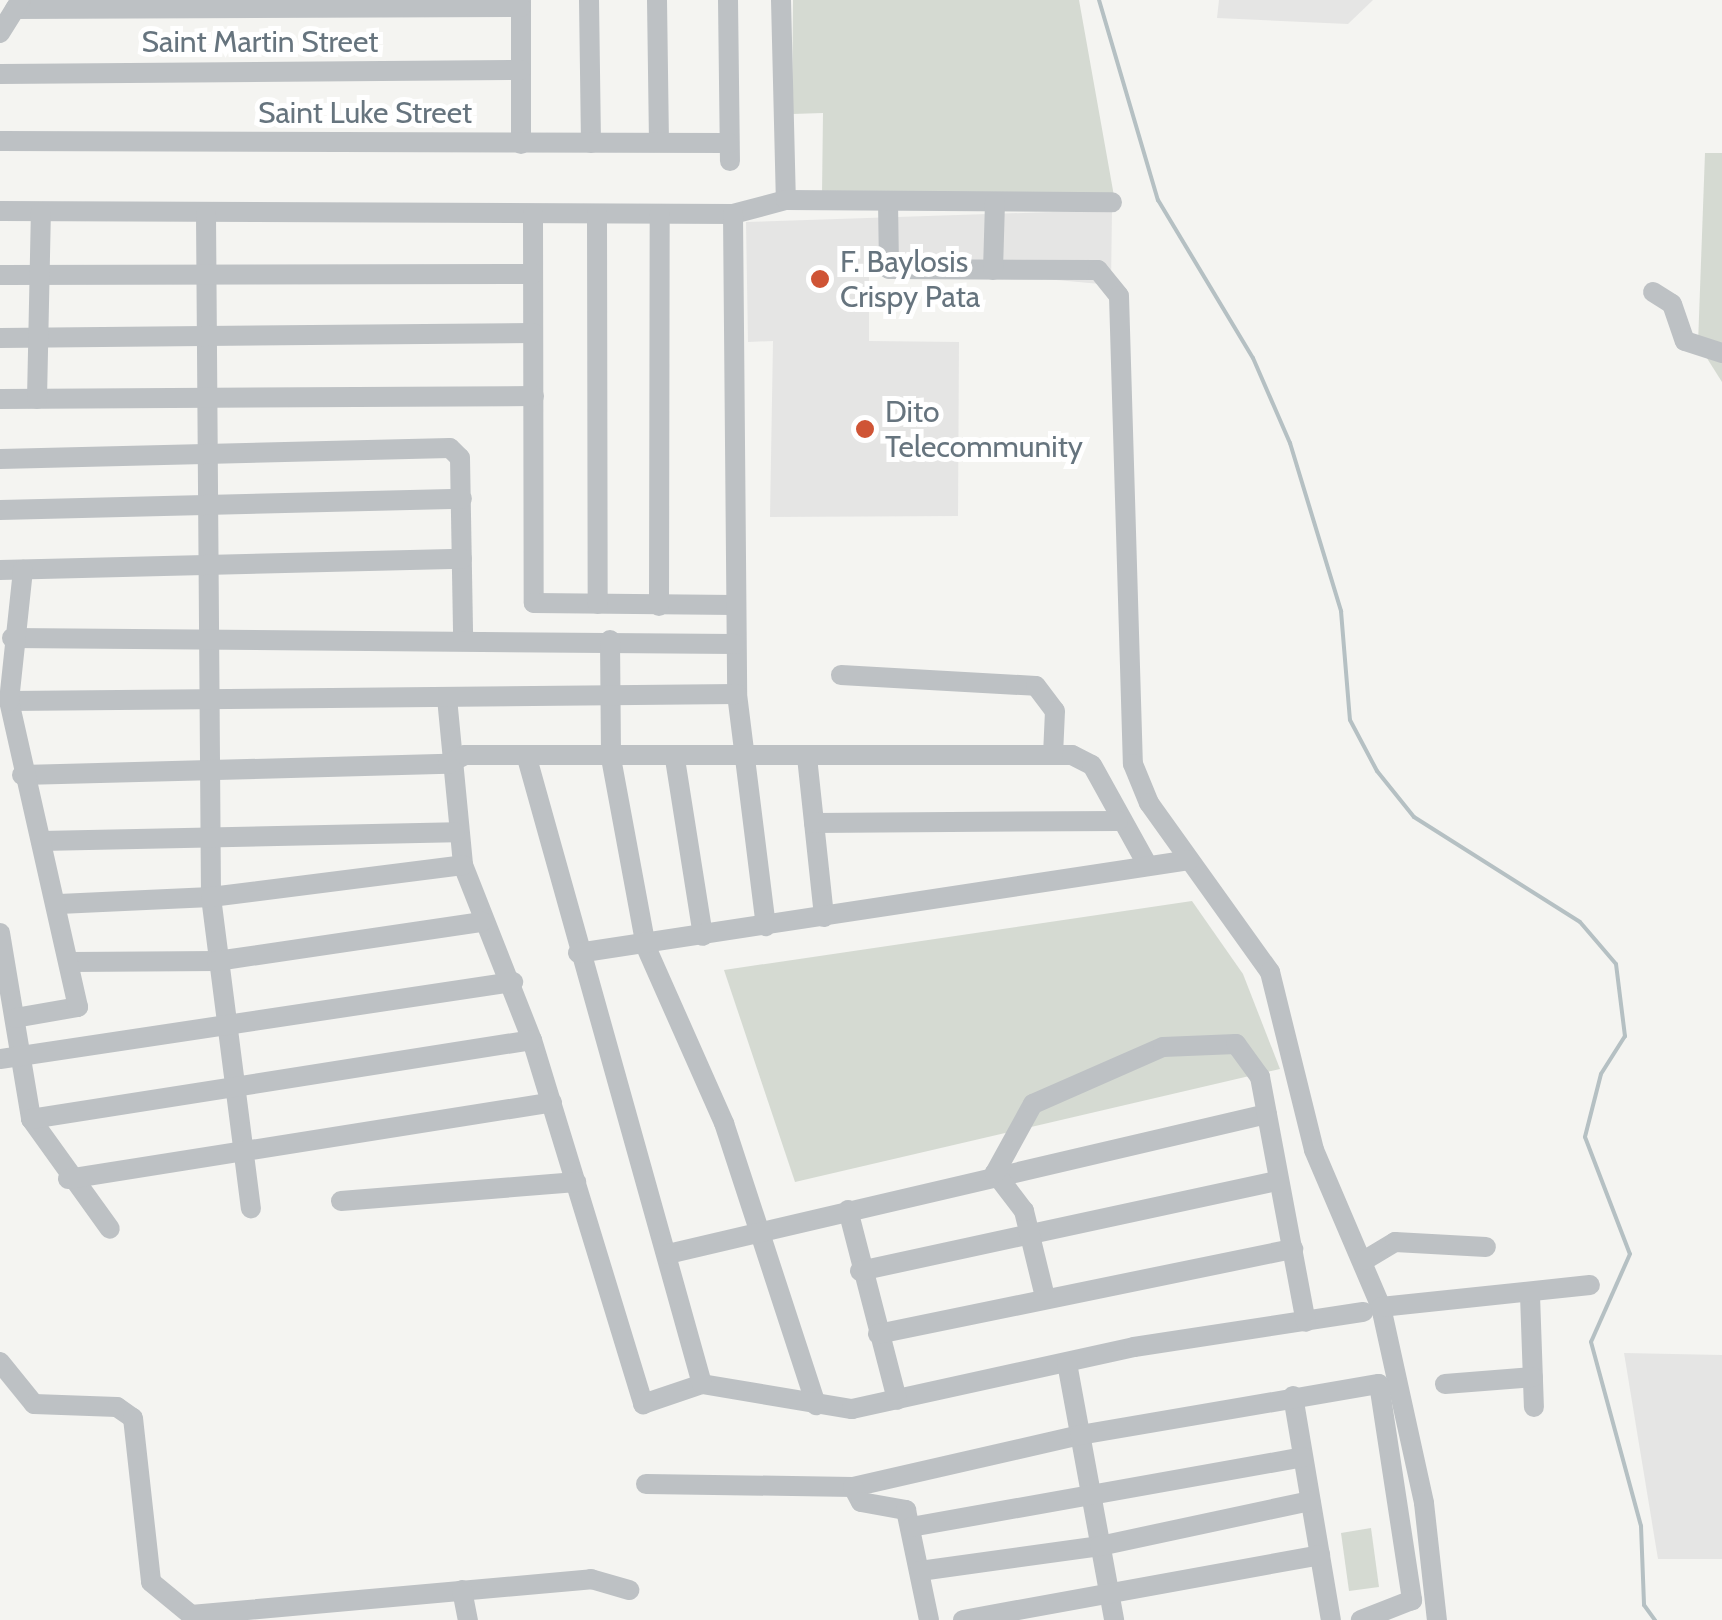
<!DOCTYPE html>
<style>
body{margin:0}
#map{position:relative;width:1722px;height:1620px;overflow:hidden;background:#f4f4f1;font-family:Cabin,sans-serif}
div>[style]{position:absolute}
.built>*{inset:0;background:#e5e5e4}
.green>*{inset:0;background:#d5dad2}
.stream>*{height:4px;margin:-2px;padding:0 2px;transform-origin:2px;border-radius:2px;background:#b5c0c3}
.minor>*{height:20px;margin:-10px;padding:0 10px;transform-origin:10px;border-radius:10px;background:#bdc1c4}
.dots>*{width:28px;height:28px;translate:-50% -50%;box-sizing:border-box;border:5px solid #fff;border-radius:50%}
span{translate:-50% -50%;white-space:nowrap;text-align:center;line-height:1.15;-webkit-text-stroke:10px #fff;paint-order:stroke}
.street-label{font-size:30px;color:#66747e}
.poi-label{font-size:30px;color:#66747e}
.left{translate:0 -50%;text-align:left}
</style>
<div id="map">
<div class="built">
<div style="clip-path:polygon(1219px 0,1373px 0,1348px 24px,1217px 18px)"></div>
<div style="clip-path:polygon(1112px 210px,1111px 285px,869px 263px,869px 341px,959px 342px,958px 516px,770px 517px,773px 341px,748px 342px,746px 222px)"></div>
<div style="clip-path:polygon(1624px 1353px,1722px 1355px,1722px 1559px,1658px 1559px)"></div>
</div>
<div class="green">
<div style="clip-path:polygon(793px 0,1079px 0,1114px 196px,822px 194px,823px 113px,792px 114px)"></div>
<div style="clip-path:polygon(1705px 153px,1722px 153px,1722px 382px,1698px 344px)"></div>
<div style="clip-path:polygon(1192px 901px,1243px 974px,1280px 1069px,795px 1182px,724px 970px)"></div>
<div style="clip-path:polygon(1371px 1528px,1379px 1587px,1349px 1591px,1341px 1533px)"></div>
</div>
<div class="stream">
<div style="left:1099px;top:0;width:209px;rotate:73.6deg"></div>
<div style="left:1158px;top:200px;width:184px;rotate:59deg"></div>
<div style="left:1253px;top:358px;width:93px;rotate:66.5deg"></div>
<div style="left:1290px;top:443px;width:176px;rotate:73.1deg"></div>
<div style="left:1341px;top:611px;width:109px;rotate:85.3deg"></div>
<div style="left:1350px;top:720px;width:58px;rotate:62.1deg"></div>
<div style="left:1377px;top:771px;width:59px;rotate:51.2deg"></div>
<div style="left:1414px;top:817px;width:196px;rotate:32.3deg"></div>
<div style="left:1580px;top:922px;width:55px;rotate:49.4deg"></div>
<div style="left:1616px;top:964px;width:73px;rotate:82.9deg"></div>
<div style="left:1625px;top:1036px;width:45px;rotate:122.3deg"></div>
<div style="left:1601px;top:1074px;width:65px;rotate:104.3deg"></div>
<div style="left:1585px;top:1137px;width:125px;rotate:69deg"></div>
<div style="left:1630px;top:1254px;width:96px;rotate:113.9deg"></div>
<div style="left:1591px;top:1342px;width:191px;rotate:74.8deg"></div>
<div style="left:1641px;top:1526px;width:79px;rotate:87.8deg"></div>
<div style="left:1644px;top:1605px;width:19px;rotate:54deg"></div>
</div>
<div class="minor">
<div style="left:521px;top:0;width:144px;rotate:90deg"></div>
<div style="left:589px;top:0;width:143px;rotate:89.2deg"></div>
<div style="left:657px;top:0;width:141px;rotate:89.2deg"></div>
<div style="left:728px;top:0;width:161px;rotate:89.3deg"></div>
<div style="left:781px;top:0;width:200px;rotate:88.6deg"></div>
<div style="left:15px;top:9px;width:506px;rotate:-0.23deg"></div>
<div style="left:0;top:33px;width:39px;rotate:-58deg"></div>
<div style="left:0;top:74px;width:521px;rotate:-0.44deg"></div>
<div style="left:0;top:141px;width:729px;rotate:0.16deg"></div>
<div style="left:888px;top:202px;width:67px;rotate:89.1deg"></div>
<div style="left:889px;top:269px;width:209px;rotate:0.3deg"></div>
<div style="left:1098px;top:270px;width:33px;rotate:51deg"></div>
<div style="left:1119px;top:296px;width:468px;rotate:88.3deg"></div>
<div style="left:1133px;top:764px;width:42px;rotate:67.7deg"></div>
<div style="left:1149px;top:803px;width:208px;rotate:54.4deg"></div>
<div style="left:1270px;top:972px;width:183px;rotate:76.1deg"></div>
<div style="left:1314px;top:1150px;width:171px;rotate:66.9deg"></div>
<div style="left:1381px;top:1307px;width:201px;rotate:77.6deg"></div>
<div style="left:1424px;top:1503px;width:118px;rotate:83.7deg"></div>
<div style="left:0;top:211px;width:733px;rotate:0.23deg"></div>
<div style="left:733px;top:214px;width:55px;rotate:-14.8deg"></div>
<div style="left:786px;top:200px;width:326px;rotate:0.4deg"></div>
<div style="left:533px;top:214px;width:389px;rotate:89.9deg"></div>
<div style="left:534px;top:603px;width:201px;rotate:0.6deg"></div>
<div style="left:597px;top:214px;width:390px;rotate:89.9deg"></div>
<div style="left:733px;top:214px;width:480px;rotate:89.5deg"></div>
<div style="left:737px;top:694px;width:234px;rotate:82.9deg"></div>
<div style="left:206px;top:215px;width:682px;rotate:89.58deg"></div>
<div style="left:211px;top:897px;width:314px;rotate:82.7deg"></div>
<div style="left:993px;top:270px;width:68px;rotate:-88.3deg"></div>
<div style="left:0;top:275px;width:533px;rotate:-0.11deg"></div>
<div style="left:1653px;top:292px;width:22px;rotate:32deg"></div>
<div style="left:1672px;top:304px;width:39px;rotate:71deg"></div>
<div style="left:1685px;top:341px;width:39px;rotate:18deg"></div>
<div style="left:0;top:338px;width:533px;rotate:-0.54deg"></div>
<div style="left:0;top:399px;width:534px;rotate:-0.32deg"></div>
<div style="left:37px;top:399px;width:187px;rotate:-88.8deg"></div>
<div style="left:0;top:459px;width:450px;rotate:-1.4deg"></div>
<div style="left:450px;top:448px;width:14px;rotate:45deg"></div>
<div style="left:460px;top:458px;width:180px;rotate:89deg"></div>
<div style="left:0;top:510px;width:462px;rotate:-1.4deg"></div>
<div style="left:0;top:570px;width:462px;rotate:-1.4deg"></div>
<div style="left:659px;top:606px;width:392px;rotate:-89.9deg"></div>
<div style="left:12px;top:638px;width:723px;rotate:0.48deg"></div>
<div style="left:610px;top:640px;width:118px;rotate:89.5deg"></div>
<div style="left:611px;top:758px;width:192px;rotate:79.5deg"></div>
<div style="left:646px;top:947px;width:193px;rotate:66.1deg"></div>
<div style="left:724px;top:1123px;width:297px;rotate:71.9deg"></div>
<div style="left:841px;top:675px;width:195px;rotate:3.2deg"></div>
<div style="left:1036px;top:686px;width:31px;rotate:53deg"></div>
<div style="left:1055px;top:711px;width:44px;rotate:92.6deg"></div>
<div style="left:447px;top:698px;width:168px;rotate:84.5deg"></div>
<div style="left:463px;top:865px;width:188px;rotate:68.5deg"></div>
<div style="left:532px;top:1040px;width:381px;rotate:73deg"></div>
<div style="left:643px;top:1404px;width:62px;rotate:-18.7deg"></div>
<div style="left:702px;top:1384px;width:152px;rotate:9.5deg"></div>
<div style="left:852px;top:1409px;width:289px;rotate:-12.4deg"></div>
<div style="left:1134px;top:1347px;width:232px;rotate:-8.7deg"></div>
<div style="left:9px;top:701px;width:728px;rotate:-0.55deg"></div>
<div style="left:807px;top:757px;width:161px;rotate:83.9deg"></div>
<div style="left:527px;top:758px;width:650px;rotate:74.38deg"></div>
<div style="left:675px;top:759px;width:179px;rotate:81deg"></div>
<div style="left:22px;top:775px;width:426px;rotate:-1.5deg"></div>
<div style="left:448px;top:764px;width:19px;rotate:-28deg"></div>
<div style="left:465px;top:755px;width:607px"></div>
<div style="left:1072px;top:755px;width:22px;rotate:27deg"></div>
<div style="left:1092px;top:765px;width:115px;rotate:61deg"></div>
<div style="left:814px;top:823px;width:304px;rotate:-0.4deg"></div>
<div style="left:41px;top:841px;width:414px;rotate:-1.2deg"></div>
<div style="left:59px;top:904px;width:152px;rotate:-2.6deg"></div>
<div style="left:211px;top:897px;width:254px;rotate:-7.2deg"></div>
<div style="left:0;top:933px;width:189px;rotate:80.5deg"></div>
<div style="left:31px;top:1119px;width:135px;rotate:54.3deg"></div>
<div style="left:578px;top:953px;width:618px;rotate:-8.65deg"></div>
<div style="left:71px;top:962px;width:146px;rotate:-0.4deg"></div>
<div style="left:217px;top:961px;width:268px;rotate:-8.4deg"></div>
<div style="left:15px;top:1018px;width:64px;rotate:-9.9deg"></div>
<div style="left:78px;top:1007px;width:314px;rotate:-102.7deg"></div>
<div style="left:9px;top:701px;width:132px;rotate:-83.9deg"></div>
<div style="left:0;top:1059px;width:519px;rotate:-8.54deg"></div>
<div style="left:31px;top:1119px;width:507px;rotate:-8.96deg"></div>
<div style="left:68px;top:1179px;width:490px;rotate:-9deg"></div>
<div style="left:341px;top:1201px;width:236px;rotate:-4.6deg"></div>
<div style="left:848px;top:1210px;width:196px;rotate:75.5deg"></div>
<div style="left:668px;top:1254px;width:615px;rotate:-13.16deg"></div>
<div style="left:1365px;top:1260px;width:35px;rotate:-31deg"></div>
<div style="left:1395px;top:1242px;width:91px;rotate:3.1deg"></div>
<div style="left:860px;top:1271px;width:428px;rotate:-12.2deg"></div>
<div style="left:1530px;top:1295px;width:112px;rotate:88deg"></div>
<div style="left:1045px;top:1297px;width:89px;rotate:-103.7deg"></div>
<div style="left:1024px;top:1211px;width:48px;rotate:-127.3deg"></div>
<div style="left:995px;top:1173px;width:79px;rotate:-61.2deg"></div>
<div style="left:1033px;top:1104px;width:142px;rotate:-23.7deg"></div>
<div style="left:1163px;top:1047px;width:73px;rotate:-2.4deg"></div>
<div style="left:1236px;top:1044px;width:41px;rotate:54deg"></div>
<div style="left:1260px;top:1077px;width:249px;rotate:79.4deg"></div>
<div style="left:1381px;top:1307px;width:210px;rotate:-6deg"></div>
<div style="left:878px;top:1334px;width:424px;rotate:-11.6deg"></div>
<div style="left:0;top:1362px;width:54px;rotate:51deg"></div>
<div style="left:34px;top:1404px;width:83px;rotate:2.1deg"></div>
<div style="left:117px;top:1407px;width:19px;rotate:35deg"></div>
<div style="left:133px;top:1418px;width:165px;rotate:83.7deg"></div>
<div style="left:151px;top:1582px;width:52px;rotate:39.5deg"></div>
<div style="left:191px;top:1615px;width:402px;rotate:-5.1deg"></div>
<div style="left:591px;top:1579px;width:40px;rotate:16deg"></div>
<div style="left:1067px;top:1363px;width:261px;rotate:79.6deg"></div>
<div style="left:1445px;top:1384px;width:88px;rotate:-4.5deg"></div>
<div style="left:1293px;top:1396px;width:227px;rotate:80.4deg"></div>
<div style="left:646px;top:1484px;width:207px;rotate:0.8deg"></div>
<div style="left:853px;top:1487px;width:233px;rotate:-12.9deg"></div>
<div style="left:1080px;top:1435px;width:303px;rotate:-9.7deg"></div>
<div style="left:1379px;top:1384px;width:219px;rotate:81.3deg"></div>
<div style="left:1412px;top:1600px;width:55px;rotate:158.6deg"></div>
<div style="left:853px;top:1487px;width:17px;rotate:62deg"></div>
<div style="left:861px;top:1502px;width:46px;rotate:10.1deg"></div>
<div style="left:906px;top:1510px;width:112px;rotate:78.2deg"></div>
<div style="left:911px;top:1527px;width:398px;rotate:-10.1deg"></div>
<div style="left:920px;top:1571px;width:182px;rotate:-7.9deg"></div>
<div style="left:1100px;top:1546px;width:215px;rotate:-12.1deg"></div>
<div style="left:462px;top:1590px;width:31px;rotate:79deg"></div>
<div style="left:963px;top:1620px;width:363px;rotate:-10.3deg"></div>
</div>
<div class="dots">
<div style="left:820px;top:279px;background:#cf5435"></div>
<div style="left:865px;top:429px;background:#cf5435"></div>
</div>
<div class="street-label">
<span style="left:260px;top:42px">Saint Martin Street</span>
<span style="left:365px;top:113px">Saint Luke Street</span>
</div>
<div class="poi-label">
<span class="left" style="left:840px;top:279px">F. Baylosis<br>Crispy Pata</span>
<span class="left" style="left:885px;top:429px">Dito<br>Telecommunity</span>
</div>
</div>
